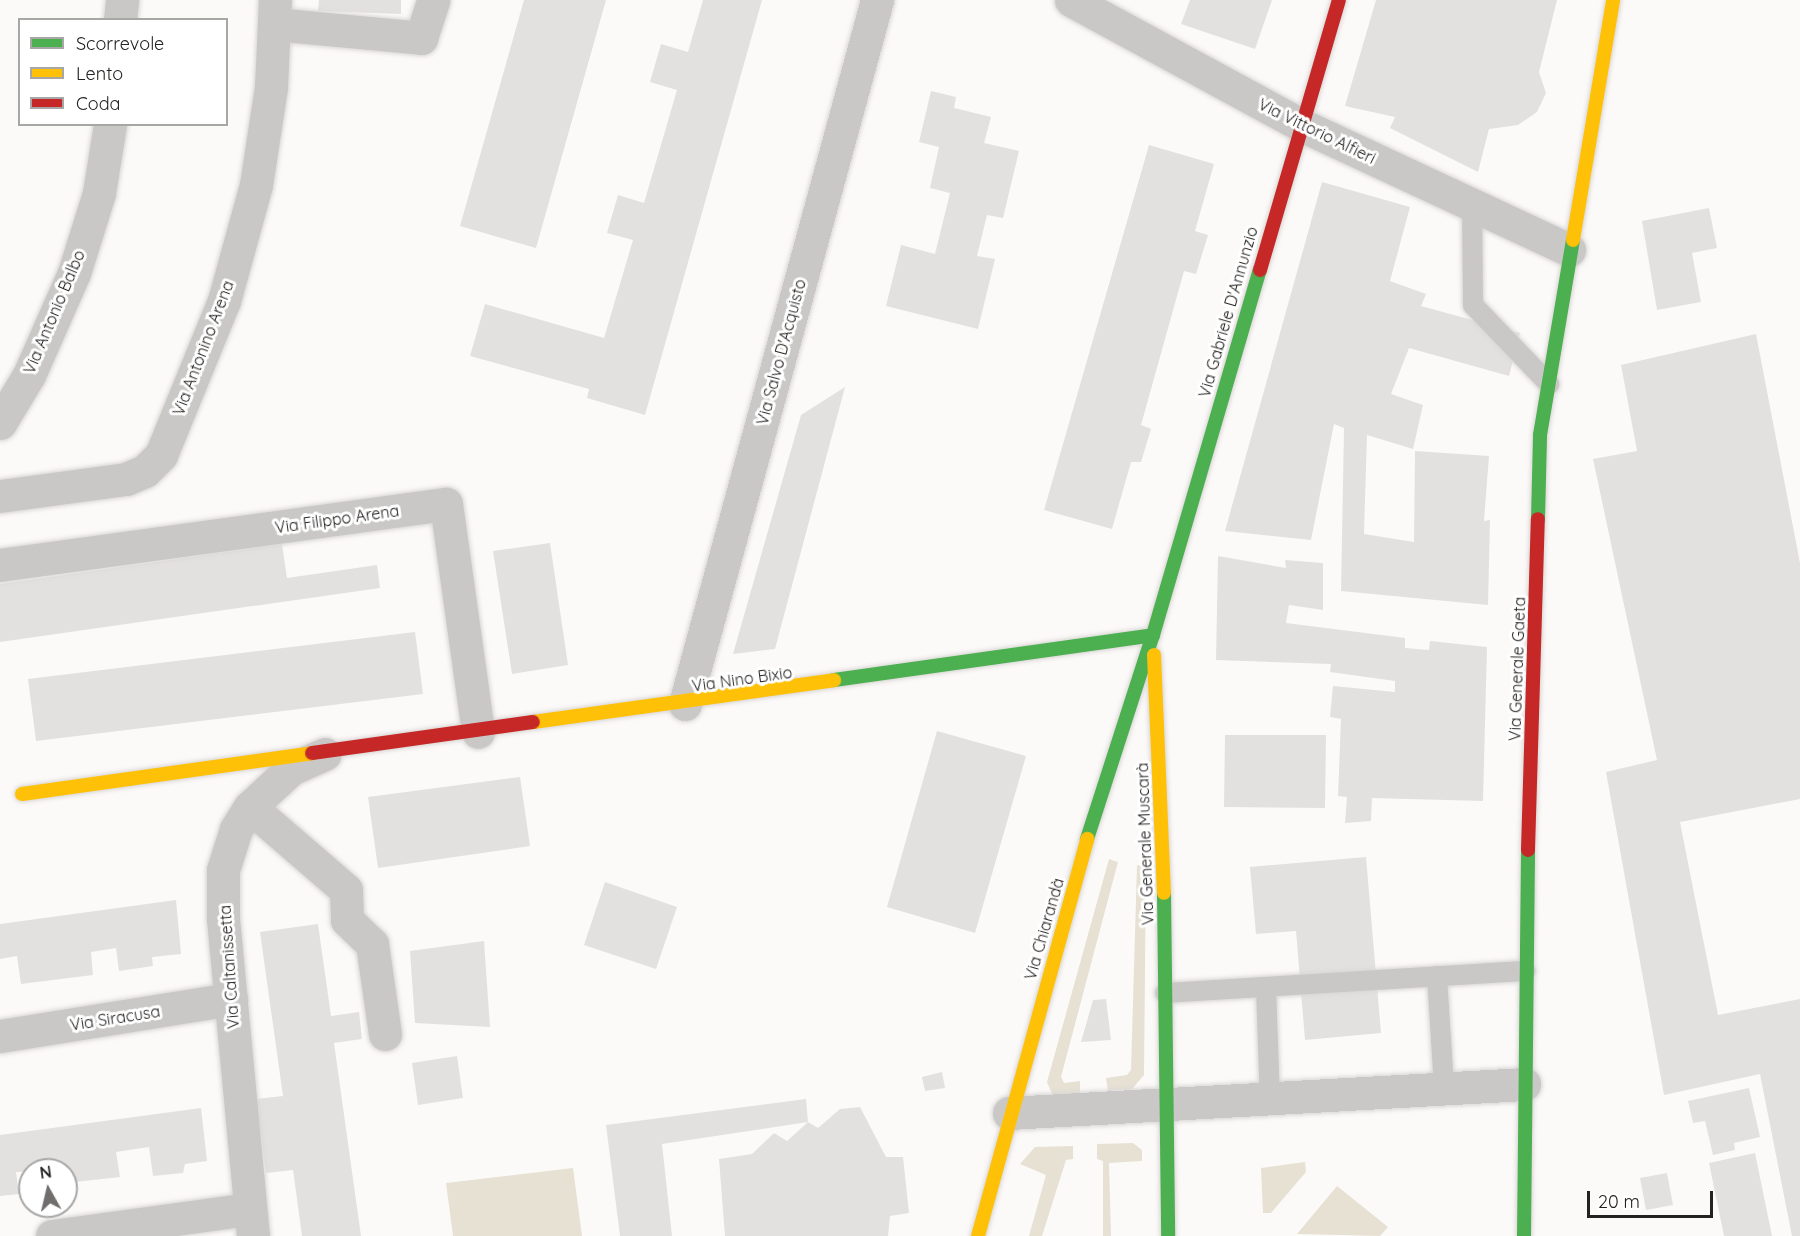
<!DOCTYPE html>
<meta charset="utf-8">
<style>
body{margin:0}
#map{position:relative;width:1800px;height:1236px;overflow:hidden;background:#fcfaf8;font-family:Quicksand,sans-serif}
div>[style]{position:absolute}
.green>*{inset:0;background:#e6e1d3}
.building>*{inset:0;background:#e3e1e0}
.roads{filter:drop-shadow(0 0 2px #d9d7d6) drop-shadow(0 0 2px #d9d7d6)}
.lane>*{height:20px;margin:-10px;padding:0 10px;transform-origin:10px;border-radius:10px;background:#c9c8c7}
.street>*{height:33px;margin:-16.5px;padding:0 16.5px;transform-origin:16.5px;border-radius:16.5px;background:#c9c8c7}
.fast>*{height:14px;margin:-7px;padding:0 7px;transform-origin:7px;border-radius:7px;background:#4caf50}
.slow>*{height:14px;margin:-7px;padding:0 7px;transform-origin:7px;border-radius:7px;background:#ffc107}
.jam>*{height:14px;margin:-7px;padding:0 7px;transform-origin:7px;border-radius:7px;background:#c62828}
span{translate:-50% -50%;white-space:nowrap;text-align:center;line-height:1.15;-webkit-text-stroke:6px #fff;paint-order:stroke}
.street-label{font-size:16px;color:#242221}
.legend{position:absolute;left:18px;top:18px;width:210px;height:108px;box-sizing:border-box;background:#fff;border:2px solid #a7a7a6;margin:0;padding:8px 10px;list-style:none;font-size:18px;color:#242221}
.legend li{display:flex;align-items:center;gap:12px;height:30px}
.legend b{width:30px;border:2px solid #a7a7a6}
.north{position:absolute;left:18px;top:1158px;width:60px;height:60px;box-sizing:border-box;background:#fff;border:2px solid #a7a7a6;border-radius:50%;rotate:352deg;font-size:16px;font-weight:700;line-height:24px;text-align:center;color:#242221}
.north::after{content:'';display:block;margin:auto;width:21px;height:27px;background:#706e6c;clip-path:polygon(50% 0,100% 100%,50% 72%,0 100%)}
.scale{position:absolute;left:1587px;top:1191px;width:126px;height:27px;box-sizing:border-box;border:3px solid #242221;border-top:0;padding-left:8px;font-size:18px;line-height:21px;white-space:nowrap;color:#242221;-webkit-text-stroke:4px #fff;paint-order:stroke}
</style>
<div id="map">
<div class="green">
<div style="clip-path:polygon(1109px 859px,1118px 862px,1061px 1077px,1064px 1083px,1080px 1081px,1080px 1094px,1061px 1097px,1052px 1094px,1047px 1082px)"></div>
<div style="clip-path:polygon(1137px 865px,1146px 867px,1144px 1075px,1132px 1089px,1108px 1091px,1106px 1078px,1127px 1075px,1131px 1070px)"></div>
<div style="clip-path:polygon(1133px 1143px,1142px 1150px,1142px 1161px,1109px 1163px,1111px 1236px,1103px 1236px,1103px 1161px,1097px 1159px,1097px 1144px)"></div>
<div style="clip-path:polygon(1073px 1146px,1073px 1159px,1066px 1160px,1042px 1236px,1029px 1236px,1046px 1175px,1020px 1164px,1035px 1147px)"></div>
<div style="clip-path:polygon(1305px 1162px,1306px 1172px,1271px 1213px,1263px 1213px,1261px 1168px)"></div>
<div style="clip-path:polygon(573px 1168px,582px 1236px,453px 1236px,446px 1183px)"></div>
<div style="clip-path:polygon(1337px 1186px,1388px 1227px,1380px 1236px,1297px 1234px)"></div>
</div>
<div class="building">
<div style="clip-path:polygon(319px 0,401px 0,401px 14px,318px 11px)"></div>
<div style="clip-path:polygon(524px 0,606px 0,536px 248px,460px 226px)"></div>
<div style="clip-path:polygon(703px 0,762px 0,645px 415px,587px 398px,589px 389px,470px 356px,485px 304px,604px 338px,633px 240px,607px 233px,618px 195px,644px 203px,677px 90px,650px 82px,661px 44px,688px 52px)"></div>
<div style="clip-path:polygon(1190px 0,1272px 0,1255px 49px,1181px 24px)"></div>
<div style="clip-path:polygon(1376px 0,1557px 0,1539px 72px,1546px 93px,1537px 112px,1518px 125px,1489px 129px,1478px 172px,1390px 128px,1395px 117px,1345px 106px)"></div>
<div style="clip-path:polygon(931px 91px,956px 97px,954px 108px,991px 117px,984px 143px,1019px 151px,1003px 218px,987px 215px,977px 256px,995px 259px,978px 329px,886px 306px,901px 245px,935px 254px,950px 193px,930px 188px,939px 147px,919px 142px)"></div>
<div style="clip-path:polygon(1149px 145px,1214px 164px,1195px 231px,1208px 235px,1196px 274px,1184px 271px,1141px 425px,1151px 429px,1141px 462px,1131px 462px,1112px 529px,1044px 510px)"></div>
<div style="clip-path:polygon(1322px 182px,1410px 207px,1390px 281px,1426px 294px,1421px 306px,1520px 333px,1509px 376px,1409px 348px,1391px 394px,1423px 405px,1413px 449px,1367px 435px,1364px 534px,1414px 542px,1415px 451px,1489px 456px,1484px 521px,1490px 520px,1488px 605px,1341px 591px,1344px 428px,1334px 424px,1311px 540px,1225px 531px)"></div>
<div style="clip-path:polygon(1709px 208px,1717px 248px,1692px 253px,1701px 302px,1657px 310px,1642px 221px)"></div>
<div style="clip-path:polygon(1756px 334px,1800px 563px,1800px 799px,1680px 822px,1718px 1015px,1800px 999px,1800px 1236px,1792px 1236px,1760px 1074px,1664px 1095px,1606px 772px,1657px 760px,1593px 459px,1637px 451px,1621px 365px)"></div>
<div style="clip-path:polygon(845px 387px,775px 649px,733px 654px,801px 415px)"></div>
<div style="clip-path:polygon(550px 543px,568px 665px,512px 674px,493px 551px)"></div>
<div style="clip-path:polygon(282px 544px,287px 578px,377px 565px,380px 588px,0 642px,0 584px)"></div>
<div style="clip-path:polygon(1218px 556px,1286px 568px,1285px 560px,1323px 563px,1323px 610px,1289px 605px,1286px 623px,1405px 638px,1405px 648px,1429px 650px,1430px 641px,1487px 647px,1483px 801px,1372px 798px,1371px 821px,1345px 823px,1347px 797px,1338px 796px,1341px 719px,1330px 717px,1333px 686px,1395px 692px,1395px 681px,1330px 672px,1331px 664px,1216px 660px)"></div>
<div style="clip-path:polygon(415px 632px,423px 694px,36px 741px,28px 679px)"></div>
<div style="clip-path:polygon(937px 731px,1026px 756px,975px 933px,887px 907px)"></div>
<div style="clip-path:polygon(1225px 735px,1326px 735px,1325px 808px,1224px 807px)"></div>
<div style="clip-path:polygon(520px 777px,530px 846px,378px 868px,368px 797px)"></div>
<div style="clip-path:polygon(1366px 857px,1381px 1033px,1305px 1040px,1296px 931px,1256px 934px,1250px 867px)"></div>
<div style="clip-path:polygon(605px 882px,677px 907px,656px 969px,584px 945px)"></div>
<div style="clip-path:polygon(176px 900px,181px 954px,152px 957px,153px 966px,119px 971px,116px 948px,91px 952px,93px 975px,21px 984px,17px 956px,0 959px,0 924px)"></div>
<div style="clip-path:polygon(318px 924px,331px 1016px,359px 1012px,362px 1039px,334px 1043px,361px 1236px,302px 1236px,293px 1170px,266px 1173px,256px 1099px,283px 1096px,260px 932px)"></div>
<div style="clip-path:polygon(484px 941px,490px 1027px,415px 1023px,410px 951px)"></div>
<div style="clip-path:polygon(1106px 999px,1111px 1040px,1081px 1042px,1093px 1000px)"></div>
<div style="clip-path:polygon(457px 1056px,463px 1098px,418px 1105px,412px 1063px)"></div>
<div style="clip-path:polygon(942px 1072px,945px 1088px,925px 1091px,922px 1077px)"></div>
<div style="clip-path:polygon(1749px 1088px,1760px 1137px,1734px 1143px,1735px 1150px,1713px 1155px,1705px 1121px,1693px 1123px,1688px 1101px)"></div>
<div style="clip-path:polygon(806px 1099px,808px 1122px,662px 1144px,672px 1236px,620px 1236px,606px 1125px)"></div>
<div style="clip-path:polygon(860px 1107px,886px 1157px,903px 1157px,909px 1213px,890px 1216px,888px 1236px,725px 1236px,719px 1159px,752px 1154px,774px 1133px,787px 1141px,808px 1122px,818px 1128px,840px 1109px)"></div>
<div style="clip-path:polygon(201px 1108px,207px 1161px,185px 1164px,183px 1173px,153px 1176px,149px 1147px,116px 1152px,120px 1177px,66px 1183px,66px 1170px,16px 1172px,19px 1194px,0 1196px,0 1135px)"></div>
<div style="clip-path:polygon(1755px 1153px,1772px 1236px,1724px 1236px,1709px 1163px)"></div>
<div style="clip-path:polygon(1667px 1173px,1673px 1205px,1646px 1210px,1640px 1178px)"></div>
</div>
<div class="roads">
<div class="lane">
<div style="left:1472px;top:204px;width:101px;rotate:89.4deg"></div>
<div style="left:1473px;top:305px;width:110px;rotate:46.1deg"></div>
<div style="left:1437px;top:976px;width:112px;rotate:86.4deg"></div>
<div style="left:1266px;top:987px;width:112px;rotate:88deg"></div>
<div style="left:1165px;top:993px;width:361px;rotate:-3.5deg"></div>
</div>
<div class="street">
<div style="left:1071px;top:0;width:260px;rotate:28.5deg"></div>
<div style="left:1299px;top:124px;width:298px;rotate:25deg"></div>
<div style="left:120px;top:20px;width:20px;rotate:-84deg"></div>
<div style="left:274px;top:24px;width:148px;rotate:5.4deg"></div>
<div style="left:421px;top:38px;width:40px;rotate:-72deg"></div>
<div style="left:0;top:423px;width:56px;rotate:-58.9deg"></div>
<div style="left:29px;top:375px;width:111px;rotate:-66.2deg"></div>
<div style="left:74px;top:273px;width:84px;rotate:-72.6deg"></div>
<div style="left:99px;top:193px;width:70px;rotate:-80.9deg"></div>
<div style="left:0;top:496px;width:127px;rotate:-7.7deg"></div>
<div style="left:126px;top:479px;width:21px;rotate:-23deg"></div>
<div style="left:145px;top:471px;width:23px;rotate:-45deg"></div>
<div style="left:161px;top:455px;width:166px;rotate:-67.8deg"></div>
<div style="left:224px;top:301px;width:120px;rotate:-74.6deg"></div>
<div style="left:256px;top:185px;width:99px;rotate:-81.3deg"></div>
<div style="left:271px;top:87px;width:87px;rotate:-87.4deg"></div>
<div style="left:0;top:565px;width:450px;rotate:-7.8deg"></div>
<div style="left:446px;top:504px;width:230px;rotate:82deg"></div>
<div style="left:685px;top:704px;width:730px;rotate:-74.74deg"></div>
<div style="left:250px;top:807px;width:127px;rotate:40.8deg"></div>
<div style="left:346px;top:890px;width:30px;rotate:88deg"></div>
<div style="left:347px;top:920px;width:35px;rotate:44deg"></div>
<div style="left:372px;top:944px;width:91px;rotate:81.8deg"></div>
<div style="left:0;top:1036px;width:234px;rotate:-9.1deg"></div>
<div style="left:1009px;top:1113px;width:516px;rotate:-3.22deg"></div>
<div style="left:52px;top:1236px;width:199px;rotate:-7.8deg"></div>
<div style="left:253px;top:1236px;width:319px;rotate:-95.4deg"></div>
<div style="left:223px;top:918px;width:48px;rotate:-90deg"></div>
<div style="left:223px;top:870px;width:43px;rotate:-72.4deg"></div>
<div style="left:236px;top:829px;width:26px;rotate:-58deg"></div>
<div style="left:250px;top:807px;width:56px;rotate:-42.8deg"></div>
<div style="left:291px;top:769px;width:37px;rotate:-24deg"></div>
</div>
<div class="fast">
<div style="left:1538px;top:519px;width:84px;rotate:-88.6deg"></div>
<div style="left:1540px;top:435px;width:198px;rotate:-80.4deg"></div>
<div style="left:834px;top:680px;width:322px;rotate:-8deg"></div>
<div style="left:1087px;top:839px;width:214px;rotate:-72.1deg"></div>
<div style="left:1153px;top:635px;width:380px;rotate:-73.7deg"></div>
<div style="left:1164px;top:893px;width:343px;rotate:89.3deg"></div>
<div style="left:1524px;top:1236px;width:386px;rotate:-89.4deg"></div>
</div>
<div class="slow">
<div style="left:1573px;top:240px;width:243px;rotate:-80.5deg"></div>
<div style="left:1154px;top:655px;width:238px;rotate:87.6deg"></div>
<div style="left:533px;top:722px;width:304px;rotate:-7.9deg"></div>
<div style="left:22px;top:794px;width:293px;rotate:-8deg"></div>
<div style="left:978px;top:1236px;width:412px;rotate:-74.6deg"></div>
</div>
<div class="jam">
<div style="left:1260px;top:270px;width:281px;rotate:-73.7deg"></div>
<div style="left:312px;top:753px;width:223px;rotate:-8deg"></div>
<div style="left:1528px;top:850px;width:331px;rotate:-88.3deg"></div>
</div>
</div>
<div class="street-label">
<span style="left:1317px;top:131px;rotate:26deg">Via Vittorio Alfieri</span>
<span style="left:54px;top:312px;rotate:-67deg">Via Antonio Balbo</span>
<span style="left:1228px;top:312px;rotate:-74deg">Via Gabriele D'Annunzio</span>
<span style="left:203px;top:348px;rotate:-69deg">Via Antonino Arena</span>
<span style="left:781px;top:352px;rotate:-75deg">Via Salvo D'Acquisto</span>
<span style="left:337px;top:519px;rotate:-8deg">Via Filippo Arena</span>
<span style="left:1517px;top:669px;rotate:-88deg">Via Generale Gaeta</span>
<span style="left:742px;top:679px;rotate:-8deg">Via Nino Bixio</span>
<span style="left:1145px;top:844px;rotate:-92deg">Via Generale Muscarà</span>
<span style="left:1044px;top:929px;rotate:-74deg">Via Chiarandà</span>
<span style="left:229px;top:967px;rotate:-94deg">Via Caltanissetta</span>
<span style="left:115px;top:1018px;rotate:-9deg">Via Siracusa</span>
</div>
<ul class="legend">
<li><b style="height:8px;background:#4caf50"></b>Scorrevole</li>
<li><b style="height:8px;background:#ffc107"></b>Lento</li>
<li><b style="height:8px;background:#c62828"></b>Coda</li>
</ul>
<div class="north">N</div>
<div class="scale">20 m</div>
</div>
